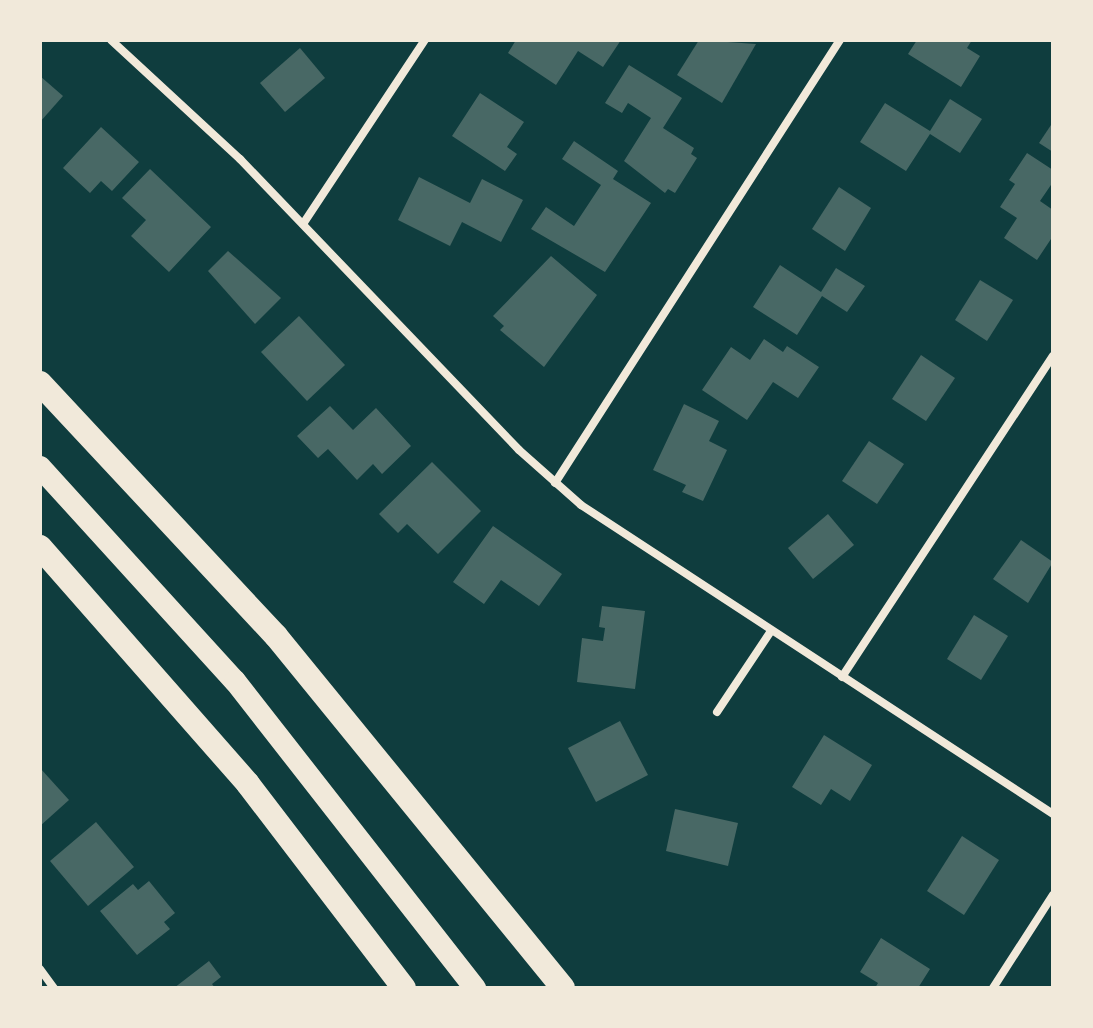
<!DOCTYPE html>
<style>
body{margin:0}
#map{position:relative;width:1093px;height:1028px;overflow:hidden;background:#0f3d3e;font-family:Roboto,sans-serif}
div>[style]{position:absolute}
.building>*{inset:0;background:#486865}
.minor>*{height:8px;margin:-4px;padding:0 4px;transform-origin:4px;border-radius:4px;background:#f1e9da}
.trunk>*{height:22px;margin:-11px;padding:0 11px;transform-origin:11px;border-radius:11px;background:#f1e9da}
.motorway>*{height:24px;margin:-12px;padding:0 12px;transform-origin:12px;border-radius:12px;background:#f1e9da}
span{translate:-50% -50%;white-space:nowrap;text-align:center;line-height:1.15;-webkit-text-stroke:8px #f1e9da;paint-order:stroke}
.frame{position:absolute;inset:0;border:42px solid #f1e9da;pointer-events:none}
</style>
<div id="map">
<div class="building">
<div style="clip-path:polygon(516px 40px,577px 41px,621px 40px,603px 67px,578px 51px,556px 85px,508px 53px)"></div>
<div style="clip-path:polygon(699px 40px,756px 44px,722px 103px,677px 75px)"></div>
<div style="clip-path:polygon(917px 40px,972px 40px,967px 48px,980px 56px,961px 87px,908px 54px)"></div>
<div style="clip-path:polygon(300px 48px,325px 78px,285px 112px,260px 83px)"></div>
<div style="clip-path:polygon(629px 65px,682px 98px,663px 128px,694px 148px,691px 154px,697px 158px,675px 193px,668px 189px,665px 193px,624px 161px,651px 118px,628px 103px,622px 113px,605px 103px)"></div>
<div style="clip-path:polygon(40px 76px,63px 96px,40px 122px)"></div>
<div style="clip-path:polygon(480px 93px,524px 122px,507px 147px,517px 154px,505px 171px,452px 136px)"></div>
<div style="clip-path:polygon(950px 99px,982px 119px,960px 153px,930px 134px,906px 171px,860px 142px,885px 103px,930px 131px)"></div>
<div style="clip-path:polygon(1053px 122px,1053px 152px,1039px 143px)"></div>
<div style="clip-path:polygon(101px 127px,139px 162px,112px 191px,101px 181px,90px 193px,63px 168px)"></div>
<div style="clip-path:polygon(574px 141px,618px 171px,613px 179px,651px 203px,605px 272px,531px 229px,546px 207px,574px 226px,601px 185px,562px 159px)"></div>
<div style="clip-path:polygon(1027px 153px,1053px 170px,1053px 182px,1040px 201px,1053px 210px,1053px 236px,1037px 260px,1004px 238px,1017px 218px,1000px 207px,1015px 184px,1009px 180px)"></div>
<div style="clip-path:polygon(150px 169px,211px 227px,169px 272px,131px 236px,146px 220px,122px 198px)"></div>
<div style="clip-path:polygon(419px 177px,470px 203px,482px 179px,523px 200px,501px 242px,462px 222px,450px 246px,398px 220px)"></div>
<div style="clip-path:polygon(839px 187px,871px 208px,845px 251px,812px 229px)"></div>
<div style="clip-path:polygon(228px 251px,281px 298px,255px 324px,208px 271px)"></div>
<div style="clip-path:polygon(551px 256px,597px 295px,544px 367px,500px 330px,504px 326px,493px 316px)"></div>
<div style="clip-path:polygon(780px 265px,821px 292px,836px 268px,865px 286px,847px 312px,822px 296px,797px 335px,753px 307px)"></div>
<div style="clip-path:polygon(980px 280px,1013px 300px,987px 341px,955px 320px)"></div>
<div style="clip-path:polygon(299px 316px,345px 365px,307px 401px,261px 352px)"></div>
<div style="clip-path:polygon(764px 339px,783px 352px,787px 346px,819px 367px,798px 398px,773px 382px,747px 420px,702px 390px,731px 347px,750px 360px)"></div>
<div style="clip-path:polygon(921px 355px,955px 378px,926px 421px,892px 399px)"></div>
<div style="clip-path:polygon(684px 404px,719px 421px,709px 441px,727px 450px,703px 501px,682px 492px,686px 485px,653px 470px)"></div>
<div style="clip-path:polygon(330px 406px,353px 430px,376px 408px,411px 446px,382px 474px,373px 464px,357px 480px,328px 449px,318px 458px,297px 436px)"></div>
<div style="clip-path:polygon(869px 441px,904px 464px,877px 504px,842px 481px)"></div>
<div style="clip-path:polygon(432px 462px,481px 511px,438px 554px,407px 524px,398px 533px,379px 514px)"></div>
<div style="clip-path:polygon(828px 514px,854px 545px,813px 579px,788px 548px)"></div>
<div style="clip-path:polygon(493px 526px,562px 574px,539px 606px,501px 580px,484px 604px,453px 582px)"></div>
<div style="clip-path:polygon(1021px 540px,1053px 562px,1028px 603px,993px 579px)"></div>
<div style="clip-path:polygon(602px 606px,645px 611px,635px 689px,577px 682px,582px 638px,603px 641px,605px 628px,599px 627px)"></div>
<div style="clip-path:polygon(974px 615px,1008px 636px,981px 680px,947px 659px)"></div>
<div style="clip-path:polygon(620px 721px,648px 775px,596px 802px,568px 748px)"></div>
<div style="clip-path:polygon(824px 735px,872px 765px,850px 801px,831px 789px,821px 805px,792px 787px)"></div>
<div style="clip-path:polygon(40px 768px,69px 800px,40px 826px)"></div>
<div style="clip-path:polygon(675px 809px,738px 823px,728px 866px,666px 851px)"></div>
<div style="clip-path:polygon(96px 822px,134px 867px,88px 906px,50px 861px)"></div>
<div style="clip-path:polygon(962px 836px,999px 860px,964px 915px,927px 891px)"></div>
<div style="clip-path:polygon(149px 881px,175px 913px,164px 922px,170px 929px,137px 955px,100px 911px,133px 884px,138px 890px)"></div>
<div style="clip-path:polygon(881px 938px,930px 969px,918px 988px,875px 988px,878px 983px,860px 972px)"></div>
<div style="clip-path:polygon(209px 961px,221px 977px,212px 984px,215px 988px,174px 988px)"></div>
</div>
<div class="minor">
<div style="left:111px;top:40px;width:176px;rotate:42.7deg"></div>
<div style="left:240px;top:159px;width:403px;rotate:46.2deg"></div>
<div style="left:519px;top:450px;width:83px;rotate:41.6deg"></div>
<div style="left:581px;top:505px;width:564px;rotate:33.21deg"></div>
<div style="left:303px;top:224px;width:221px;rotate:-56.5deg"></div>
<div style="left:555px;top:483px;width:527px;rotate:-57.25deg"></div>
<div style="left:842px;top:677px;width:384px;rotate:-56.7deg"></div>
<div style="left:717px;top:712px;width:97px;rotate:-56.3deg"></div>
<div style="left:40px;top:969px;width:24px;rotate:54deg"></div>
<div style="left:993px;top:988px;width:111px;rotate:-57.2deg"></div>
</div>
<div class="trunk">
<div style="left:40px;top:467px;width:290px;rotate:47.7deg"></div>
<div style="left:235px;top:681px;width:390px;rotate:52deg"></div>
</div>
<div class="motorway">
<div style="left:40px;top:383px;width:346px;rotate:47deg"></div>
<div style="left:276px;top:636px;width:454px;rotate:50.8deg"></div>
<div style="left:40px;top:547px;width:315px;rotate:48.7deg"></div>
<div style="left:248px;top:784px;width:257px;rotate:52.6deg"></div>
</div>
<div class="frame"></div>
</div>
